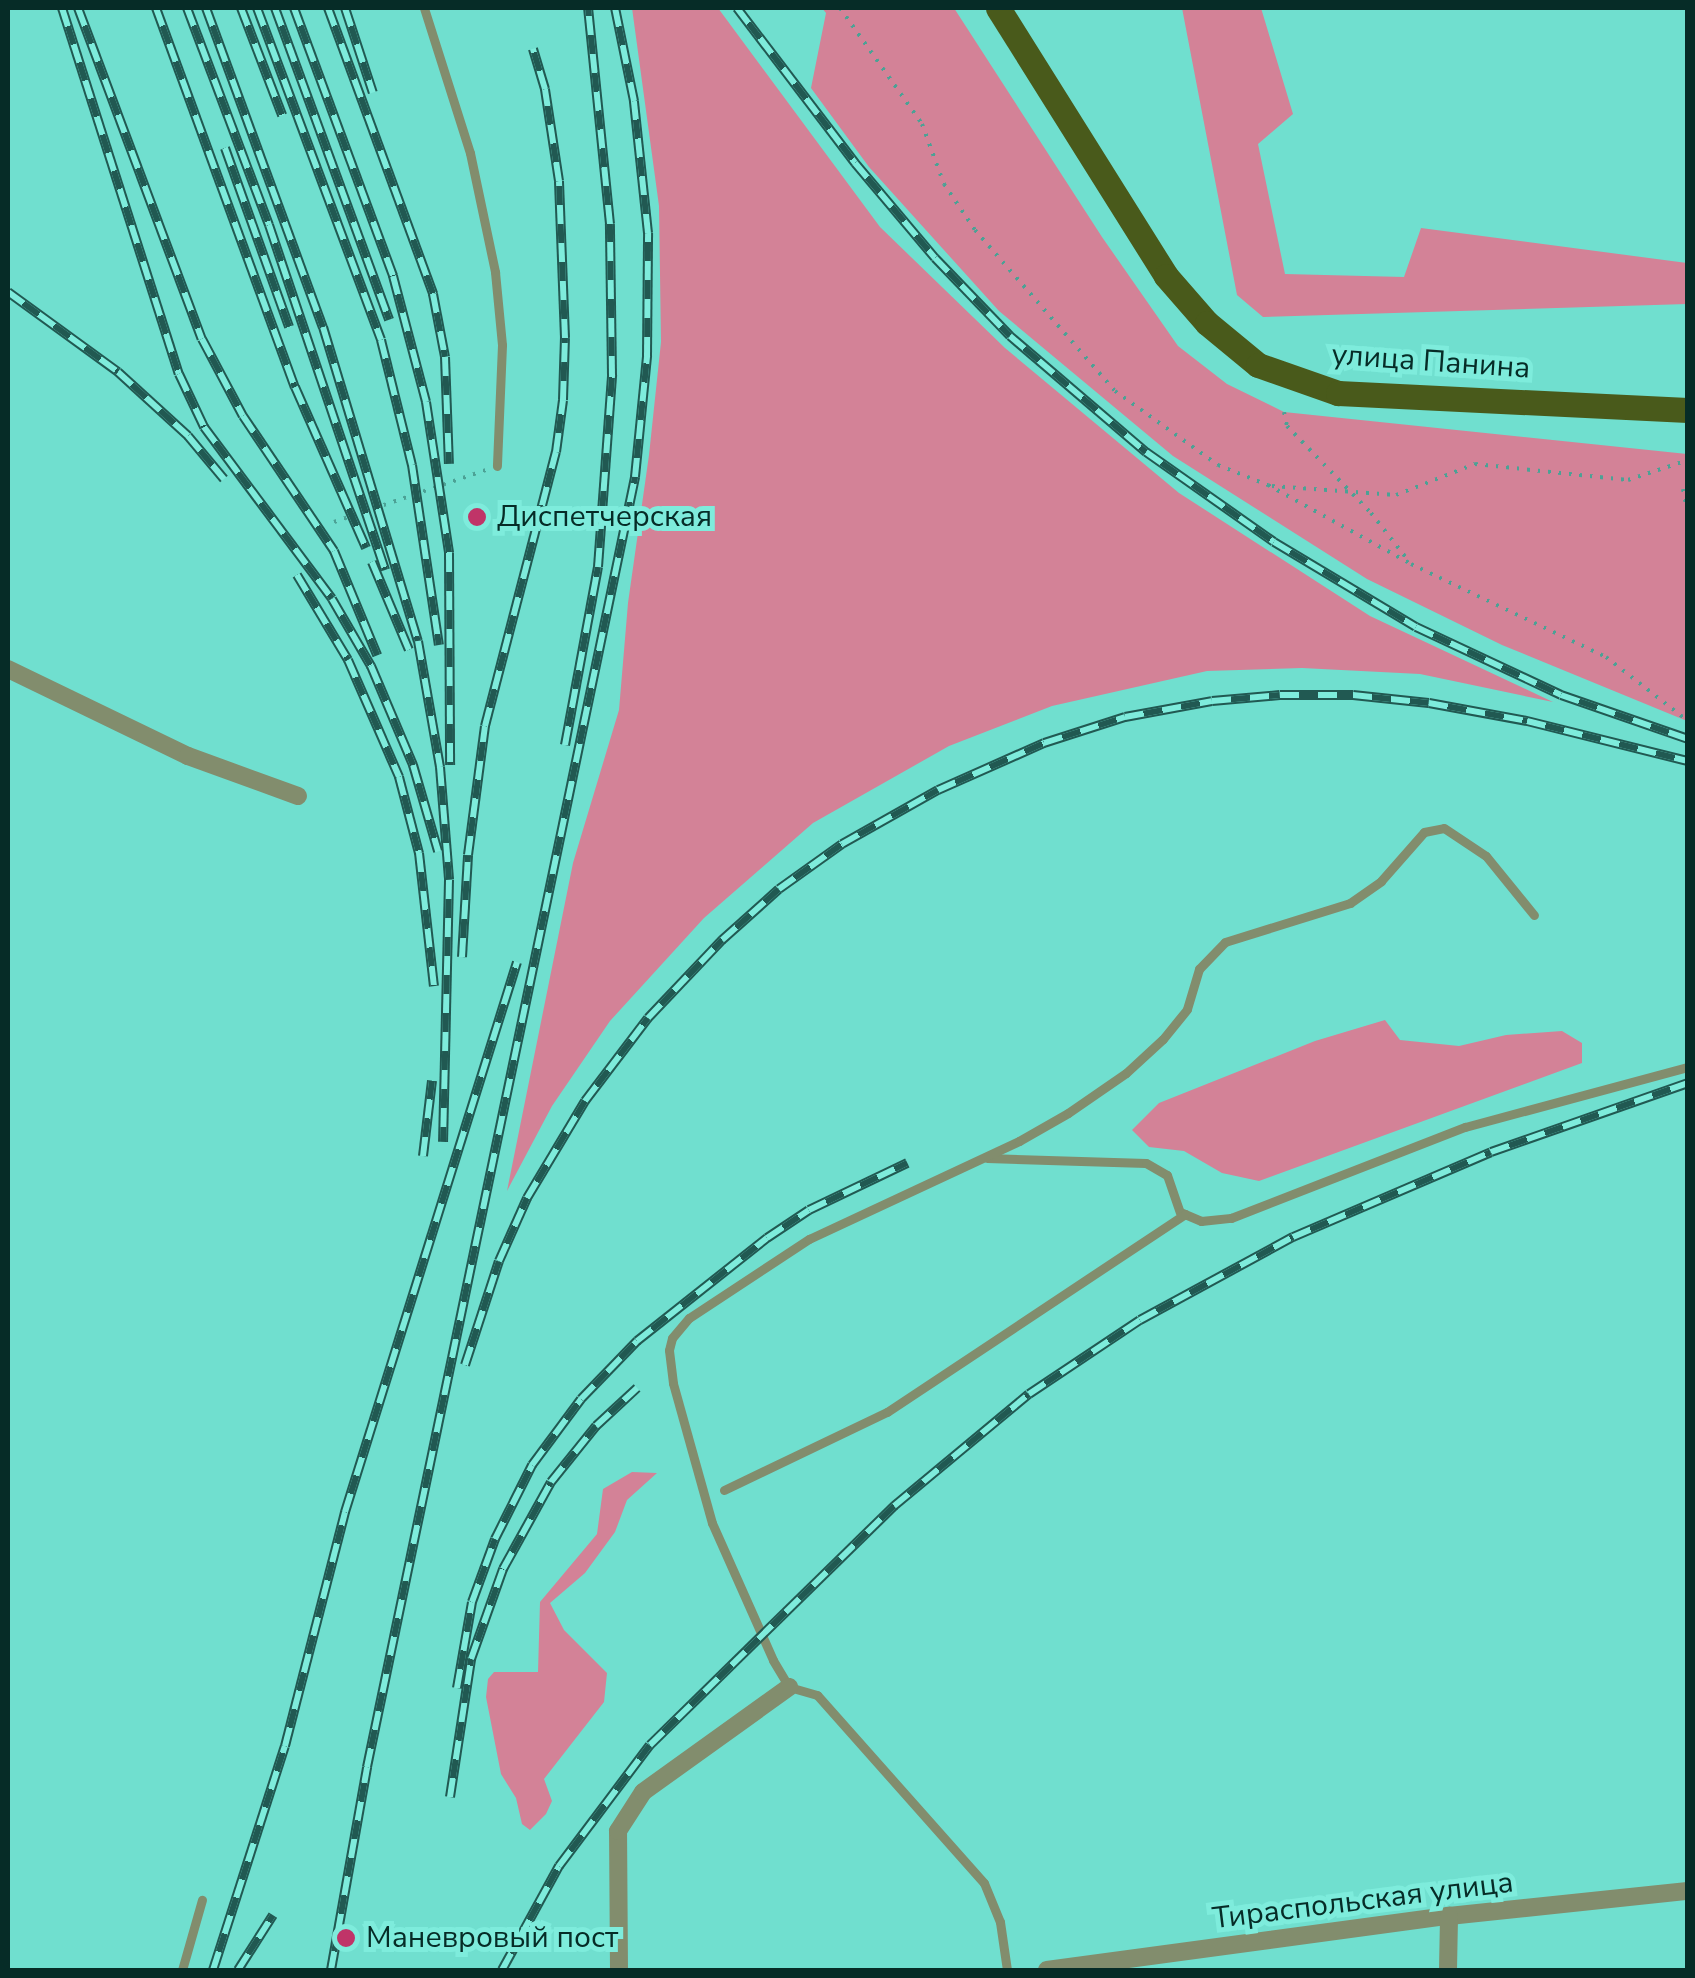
<!DOCTYPE html>
<meta charset="utf-8">
<style>
body{margin:0}
#map{position:relative;width:1695px;height:1978px;overflow:hidden;background:#70dfcf;font-family:"Nunito Sans",sans-serif}
div>[style]{position:absolute}
.green>*{inset:0;background:#d38297}
.path>*{height:4px;margin-top:-2px;transform-origin:0;background:repeating-linear-gradient(90deg,#4ca195 0 2.5px,transparent 0 10.5px)}
.lane>*{height:9px;margin:-4.5px;padding:0 4.5px;transform-origin:4.5px;border-radius:4.5px;background:#828d6d}
.street>*{height:18px;margin:-9px;padding:0 9px;transform-origin:9px;border-radius:9px;background:#828d6d}
.primary>*{height:25px;margin:-12.5px;padding:0 12.5px;transform-origin:12.5px;border-radius:12.5px;background:#495a1b}
.rail>*{height:10px;margin-top:-5px;transform-origin:0;background:repeating-linear-gradient(90deg,#7eecdc 0 19px,#215952 0 38px);box-sizing:border-box;border-block:2px solid #215952}
.dots>*{width:28px;height:28px;translate:-50% -50%;box-sizing:border-box;border:5px solid #7eecdc;border-radius:50%}
span{translate:-50% -50%;white-space:nowrap;text-align:center;line-height:1.15;-webkit-text-stroke:10px #7eecdc;paint-order:stroke}
.street-label{font-size:30px;color:#062c27}
.poi-label{font-size:30px;color:#062c27}
.left{translate:0 -50%;text-align:left}
.frame{position:absolute;inset:0;border:10px solid #062c27;pointer-events:none}
</style>
<div id="map">
<div class="green">
<div style="clip-path:polygon(632px 8px,718px 8px,880px 227px,1005px 348px,1179px 493px,1370px 616px,1553px 702px,1420px 674px,1302px 668px,1207px 671px,1052px 706px,949px 746px,813px 823px,704px 918px,610px 1021px,552px 1106px,507px 1191px,573px 863px,619px 710px,628px 603px,649px 455px,661px 342px,659px 206px)"></div>
<div style="clip-path:polygon(822px 8px,954px 8px,1102px 237px,1178px 346px,1227px 384px,1284px 412px,1687px 454px,1687px 721px,1502px 645px,1367px 579px,1173px 456px,999px 311px,869px 167px,811px 88px,826px 13px)"></div>
<div style="clip-path:polygon(1182px 8px,1261px 8px,1293px 114px,1258px 144px,1285px 274px,1404px 277px,1421px 228px,1687px 263px,1687px 304px,1263px 317px,1237px 295px)"></div>
<div style="clip-path:polygon(1385px 1020px,1400px 1040px,1459px 1046px,1506px 1035px,1562px 1031px,1582px 1043px,1582px 1063px,1259px 1181px,1222px 1173px,1184px 1151px,1149px 1147px,1132px 1130px,1159px 1103px,1315px 1041px)"></div>
<div style="clip-path:polygon(632px 1472px,657px 1473px,627px 1500px,615px 1532px,585px 1573px,550px 1603px,564px 1630px,607px 1673px,604px 1702px,544px 1779px,552px 1801px,546px 1814px,530px 1830px,522px 1824px,516px 1798px,501px 1774px,486px 1697px,488px 1679px,494px 1672px,538px 1672px,540px 1602px,597px 1534px,603px 1489px)"></div>
</div>
<div class="path">
<div style="left:840px;top:8px;width:142px;rotate:54.7deg"></div>
<div style="left:922px;top:124px;width:64px;rotate:69.9deg"></div>
<div style="left:944px;top:184px;width:55px;rotate:56deg"></div>
<div style="left:975px;top:230px;width:213px;rotate:49deg"></div>
<div style="left:1115px;top:391px;width:127px;rotate:35.7deg"></div>
<div style="left:1218px;top:465px;width:54px;rotate:21.8deg"></div>
<div style="left:1268px;top:485px;width:163px;rotate:28.9deg"></div>
<div style="left:1411px;top:564px;width:216px;rotate:25.5deg"></div>
<div style="left:1606px;top:657px;width:104px;rotate:38deg"></div>
<div style="left:1284px;top:412px;width:14px;rotate:78deg"></div>
<div style="left:1287px;top:426px;width:121px;rotate:46deg"></div>
<div style="left:1371px;top:513px;width:60px;rotate:51.8deg"></div>
<div style="left:1688px;top:481px;width:9px;rotate:122deg"></div>
<div style="left:1683px;top:489px;width:25px;rotate:79deg"></div>
<div style="left:1272px;top:486px;width:124px;rotate:4.2deg"></div>
<div style="left:1396px;top:495px;width:85px;rotate:-21.4deg"></div>
<div style="left:1475px;top:464px;width:154px;rotate:6deg"></div>
<div style="left:1628px;top:480px;width:63px;rotate:-18.4deg"></div>
<div style="left:334px;top:522px;width:161px;rotate:-18.9deg"></div>
</div>
<div class="lane">
<div style="left:424px;top:8px;width:152px;rotate:72.4deg"></div>
<div style="left:470px;top:153px;width:122px;rotate:78.1deg"></div>
<div style="left:495px;top:272px;width:73px;rotate:84.5deg"></div>
<div style="left:502px;top:345px;width:121px;rotate:92.4deg"></div>
<div style="left:987px;top:1158px;width:159px;rotate:1.8deg"></div>
<div style="left:1146px;top:1163px;width:24px;rotate:30deg"></div>
<div style="left:1167px;top:1175px;width:39px;rotate:71deg"></div>
<div style="left:1180px;top:1212px;width:23px;rotate:23deg"></div>
<div style="left:1201px;top:1221px;width:30px;rotate:-6deg"></div>
<div style="left:1231px;top:1218px;width:251px;rotate:-21.3deg"></div>
<div style="left:1465px;top:1127px;width:231px;rotate:-15.1deg"></div>
<div style="left:724px;top:1490px;width:181px;rotate:-25.6deg"></div>
<div style="left:887px;top:1412px;width:358px;rotate:-33.6deg"></div>
<div style="left:182px;top:1970px;width:73px;rotate:-74.1deg"></div>
<div style="left:1007px;top:1970px;width:49px;rotate:-98.3deg"></div>
<div style="left:1000px;top:1922px;width:42px;rotate:-112.3deg"></div>
<div style="left:984px;top:1883px;width:251px;rotate:-131.6deg"></div>
<div style="left:817px;top:1695px;width:29px;rotate:-164deg"></div>
<div style="left:789px;top:1687px;width:31px;rotate:-121deg"></div>
<div style="left:773px;top:1660px;width:150px;rotate:-114deg"></div>
<div style="left:712px;top:1523px;width:145px;rotate:-105.6deg"></div>
<div style="left:673px;top:1383px;width:33px;rotate:-97deg"></div>
<div style="left:669px;top:1350px;width:12px;rotate:-76deg"></div>
<div style="left:672px;top:1338px;width:26px;rotate:-50deg"></div>
<div style="left:689px;top:1318px;width:144px;rotate:-33.4deg"></div>
<div style="left:809px;top:1239px;width:232px;rotate:-25deg"></div>
<div style="left:1019px;top:1141px;width:56px;rotate:-29.7deg"></div>
<div style="left:1068px;top:1113px;width:70px;rotate:-34.6deg"></div>
<div style="left:1126px;top:1073px;width:50px;rotate:-42.6deg"></div>
<div style="left:1163px;top:1039px;width:38px;rotate:-51deg"></div>
<div style="left:1187px;top:1009px;width:42px;rotate:-73.3deg"></div>
<div style="left:1199px;top:969px;width:37px;rotate:-46deg"></div>
<div style="left:1225px;top:942px;width:131px;rotate:-17.3deg"></div>
<div style="left:1350px;top:903px;width:38px;rotate:-35deg"></div>
<div style="left:1381px;top:881px;width:65px;rotate:-48.7deg"></div>
<div style="left:1424px;top:832px;width:20px;rotate:-11deg"></div>
<div style="left:1444px;top:828px;width:50px;rotate:33.7deg"></div>
<div style="left:1486px;top:856px;width:76px;rotate:50.9deg"></div>
</div>
<div class="street">
<div style="left:8px;top:669px;width:200px;rotate:25.8deg"></div>
<div style="left:188px;top:756px;width:117px;rotate:20deg"></div>
<div style="left:619px;top:1970px;width:139px;rotate:-90.4deg"></div>
<div style="left:618px;top:1831px;width:46px;rotate:-57.3deg"></div>
<div style="left:643px;top:1792px;width:180px;rotate:-35.7deg"></div>
<div style="left:1047px;top:1970px;width:406px;rotate:-7.7deg"></div>
<div style="left:1449px;top:1916px;width:240px;rotate:-6deg"></div>
<div style="left:1448px;top:1970px;width:54px;rotate:-88.9deg"></div>
</div>
<div class="primary">
<div style="left:998px;top:8px;width:316px;rotate:57.9deg"></div>
<div style="left:1166px;top:276px;width:62px;rotate:48.9deg"></div>
<div style="left:1207px;top:323px;width:66px;rotate:39.5deg"></div>
<div style="left:1258px;top:365px;width:85px;rotate:19.3deg"></div>
<div style="left:1338px;top:393px;width:350px;rotate:2.8deg"></div>
</div>
<div class="rail">
<div style="left:62px;top:8px;width:384px;rotate:72.3deg"></div>
<div style="left:179px;top:374px;width:59px;rotate:64.7deg"></div>
<div style="left:204px;top:427px;width:214px;rotate:53.3deg"></div>
<div style="left:332px;top:599px;width:78px;rotate:59.8deg"></div>
<div style="left:371px;top:666px;width:108px;rotate:67deg"></div>
<div style="left:413px;top:765px;width:90px;rotate:73.8deg"></div>
<div style="left:78px;top:8px;width:353px;rotate:69.5deg"></div>
<div style="left:202px;top:339px;width:87px;rotate:62deg"></div>
<div style="left:243px;top:416px;width:163px;rotate:56deg"></div>
<div style="left:334px;top:551px;width:113px;rotate:67.5deg"></div>
<div style="left:156px;top:8px;width:404px;rotate:69.9deg"></div>
<div style="left:295px;top:387px;width:176px;rotate:66.2deg"></div>
<div style="left:187px;top:8px;width:232px;rotate:69.3deg"></div>
<div style="left:269px;top:225px;width:364px;rotate:71.4deg"></div>
<div style="left:206px;top:8px;width:340px;rotate:69.9deg"></div>
<div style="left:323px;top:327px;width:328px;rotate:73.2deg"></div>
<div style="left:418px;top:641px;width:128px;rotate:80.1deg"></div>
<div style="left:440px;top:767px;width:113px;rotate:85.4deg"></div>
<div style="left:449px;top:880px;width:262px;rotate:91.3deg"></div>
<div style="left:241px;top:8px;width:115px;rotate:69deg"></div>
<div style="left:257px;top:8px;width:354px;rotate:69.5deg"></div>
<div style="left:381px;top:340px;width:129px;rotate:76.1deg"></div>
<div style="left:412px;top:465px;width:182px;rotate:81.5deg"></div>
<div style="left:275px;top:8px;width:332px;rotate:69.9deg"></div>
<div style="left:294px;top:8px;width:286px;rotate:69.7deg"></div>
<div style="left:393px;top:276px;width:130px;rotate:75.3deg"></div>
<div style="left:426px;top:402px;width:153px;rotate:81.3deg"></div>
<div style="left:449px;top:553px;width:212px;rotate:89.7deg"></div>
<div style="left:328px;top:8px;width:305px;rotate:69.8deg"></div>
<div style="left:433px;top:294px;width:64px;rotate:79.2deg"></div>
<div style="left:445px;top:357px;width:107px;rotate:87.9deg"></div>
<div style="left:345px;top:8px;width:89px;rotate:71.8deg"></div>
<div style="left:737px;top:8px;width:195px;rotate:52.7deg"></div>
<div style="left:855px;top:163px;width:124px;rotate:49.9deg"></div>
<div style="left:935px;top:258px;width:108px;rotate:46.1deg"></div>
<div style="left:1010px;top:336px;width:179px;rotate:40.5deg"></div>
<div style="left:1146px;top:452px;width:156px;rotate:35.1deg"></div>
<div style="left:1274px;top:542px;width:165px;rotate:30.9deg"></div>
<div style="left:1416px;top:627px;width:160px;rotate:25.1deg"></div>
<div style="left:1561px;top:695px;width:134px;rotate:19.1deg"></div>
<div style="left:225px;top:148px;width:190px;rotate:70.3deg"></div>
<div style="left:8px;top:292px;width:136px;rotate:36deg"></div>
<div style="left:118px;top:372px;width:95px;rotate:42.4deg"></div>
<div style="left:188px;top:436px;width:56px;rotate:50.1deg"></div>
<div style="left:372px;top:562px;width:95px;rotate:67.2deg"></div>
<div style="left:297px;top:575px;width:99px;rotate:59deg"></div>
<div style="left:348px;top:660px;width:128px;rotate:66.4deg"></div>
<div style="left:399px;top:777px;width:79px;rotate:75.3deg"></div>
<div style="left:419px;top:853px;width:134px;rotate:83.6deg"></div>
<div style="left:565px;top:745px;width:181px;rotate:-79.5deg"></div>
<div style="left:598px;top:567px;width:193px;rotate:-85.8deg"></div>
<div style="left:612px;top:375px;width:151px;rotate:-90.8deg"></div>
<div style="left:610px;top:224px;width:217px;rotate:-95.8deg"></div>
<div style="left:462px;top:957px;width:102px;rotate:-86.6deg"></div>
<div style="left:468px;top:855px;width:130px;rotate:-82.5deg"></div>
<div style="left:485px;top:726px;width:283px;rotate:-75.5deg"></div>
<div style="left:556px;top:452px;width:52px;rotate:-82.3deg"></div>
<div style="left:563px;top:400px;width:62px;rotate:-88.2deg"></div>
<div style="left:565px;top:338px;width:157px;rotate:-92.2deg"></div>
<div style="left:559px;top:181px;width:93px;rotate:-98.7deg"></div>
<div style="left:545px;top:89px;width:42px;rotate:-106.7deg"></div>
<div style="left:423px;top:1156px;width:76px;rotate:-83.2deg"></div>
<div style="left:465px;top:1365px;width:109px;rotate:-71.9deg"></div>
<div style="left:499px;top:1261px;width:69px;rotate:-66deg"></div>
<div style="left:527px;top:1198px;width:113px;rotate:-59.1deg"></div>
<div style="left:585px;top:1101px;width:104px;rotate:-52.8deg"></div>
<div style="left:648px;top:1018px;width:108px;rotate:-46.5deg"></div>
<div style="left:722px;top:940px;width:76px;rotate:-41.8deg"></div>
<div style="left:779px;top:889px;width:77px;rotate:-35.5deg"></div>
<div style="left:842px;top:844px;width:110px;rotate:-29.4deg"></div>
<div style="left:938px;top:790px;width:116px;rotate:-23.9deg"></div>
<div style="left:1044px;top:743px;width:85px;rotate:-17.8deg"></div>
<div style="left:1125px;top:717px;width:88px;rotate:-10.4deg"></div>
<div style="left:1212px;top:701px;width:68px;rotate:-5deg"></div>
<div style="left:1280px;top:695px;width:73px"></div>
<div style="left:1353px;top:695px;width:76px;rotate:6deg"></div>
<div style="left:1429px;top:703px;width:100px;rotate:10.4deg"></div>
<div style="left:1527px;top:721px;width:166px;rotate:14deg"></div>
<div style="left:457px;top:1688px;width:87px;rotate:-80.1deg"></div>
<div style="left:472px;top:1602px;width:67px;rotate:-69.9deg"></div>
<div style="left:495px;top:1539px;width:83px;rotate:-63.4deg"></div>
<div style="left:532px;top:1465px;width:82px;rotate:-53.4deg"></div>
<div style="left:581px;top:1399px;width:81px;rotate:-46deg"></div>
<div style="left:637px;top:1341px;width:166px;rotate:-38.4deg"></div>
<div style="left:767px;top:1238px;width:50px;rotate:-33.7deg"></div>
<div style="left:809px;top:1210px;width:109px;rotate:-25.6deg"></div>
<div style="left:450px;top:1797px;width:140px;rotate:-81.3deg"></div>
<div style="left:471px;top:1659px;width:96px;rotate:-70.4deg"></div>
<div style="left:503px;top:1569px;width:99px;rotate:-61.1deg"></div>
<div style="left:551px;top:1482px;width:72px;rotate:-51.2deg"></div>
<div style="left:596px;top:1426px;width:56px;rotate:-42.8deg"></div>
<div style="left:213px;top:1970px;width:235px;rotate:-72.2deg"></div>
<div style="left:285px;top:1746px;width:242px;rotate:-75.6deg"></div>
<div style="left:345px;top:1512px;width:576px;rotate:-72.63deg"></div>
<div style="left:238px;top:1970px;width:65px;rotate:-57.5deg"></div>
<div style="left:331px;top:1970px;width:206px;rotate:-79.9deg"></div>
<div style="left:367px;top:1767px;width:1318px;rotate:-78.26deg"></div>
<div style="left:635px;top:477px;width:122px;rotate:-84.3deg"></div>
<div style="left:647px;top:356px;width:123px;rotate:-89.5deg"></div>
<div style="left:648px;top:233px;width:133px;rotate:-96.1deg"></div>
<div style="left:634px;top:101px;width:95px;rotate:-101.5deg"></div>
<div style="left:502px;top:1970px;width:119px;rotate:-61.3deg"></div>
<div style="left:559px;top:1866px;width:151px;rotate:-53.1deg"></div>
<div style="left:650px;top:1745px;width:342px;rotate:-44.4deg"></div>
<div style="left:894px;top:1506px;width:175px;rotate:-39.7deg"></div>
<div style="left:1029px;top:1394px;width:133px;rotate:-33.7deg"></div>
<div style="left:1140px;top:1320px;width:174px;rotate:-28.5deg"></div>
<div style="left:1293px;top:1237px;width:215px;rotate:-23.2deg"></div>
<div style="left:1491px;top:1152px;width:209px;rotate:-19.3deg"></div>
</div>
<div class="dots">
<div style="left:477px;top:517px;background:#c03468"></div>
<div style="left:346px;top:1938px;background:#c03468"></div>
</div>
<div class="street-label">
<span style="left:1431px;top:362px;rotate:4deg">улица Панина</span>
<span style="left:1363px;top:1901px;rotate:-7deg">Тираспольская улица</span>
</div>
<div class="poi-label">
<span class="left" style="left:497px;top:517px">Диспетчерская</span>
<span class="left" style="left:366px;top:1938px">Маневровый пост</span>
</div>
<div class="frame"></div>
</div>
